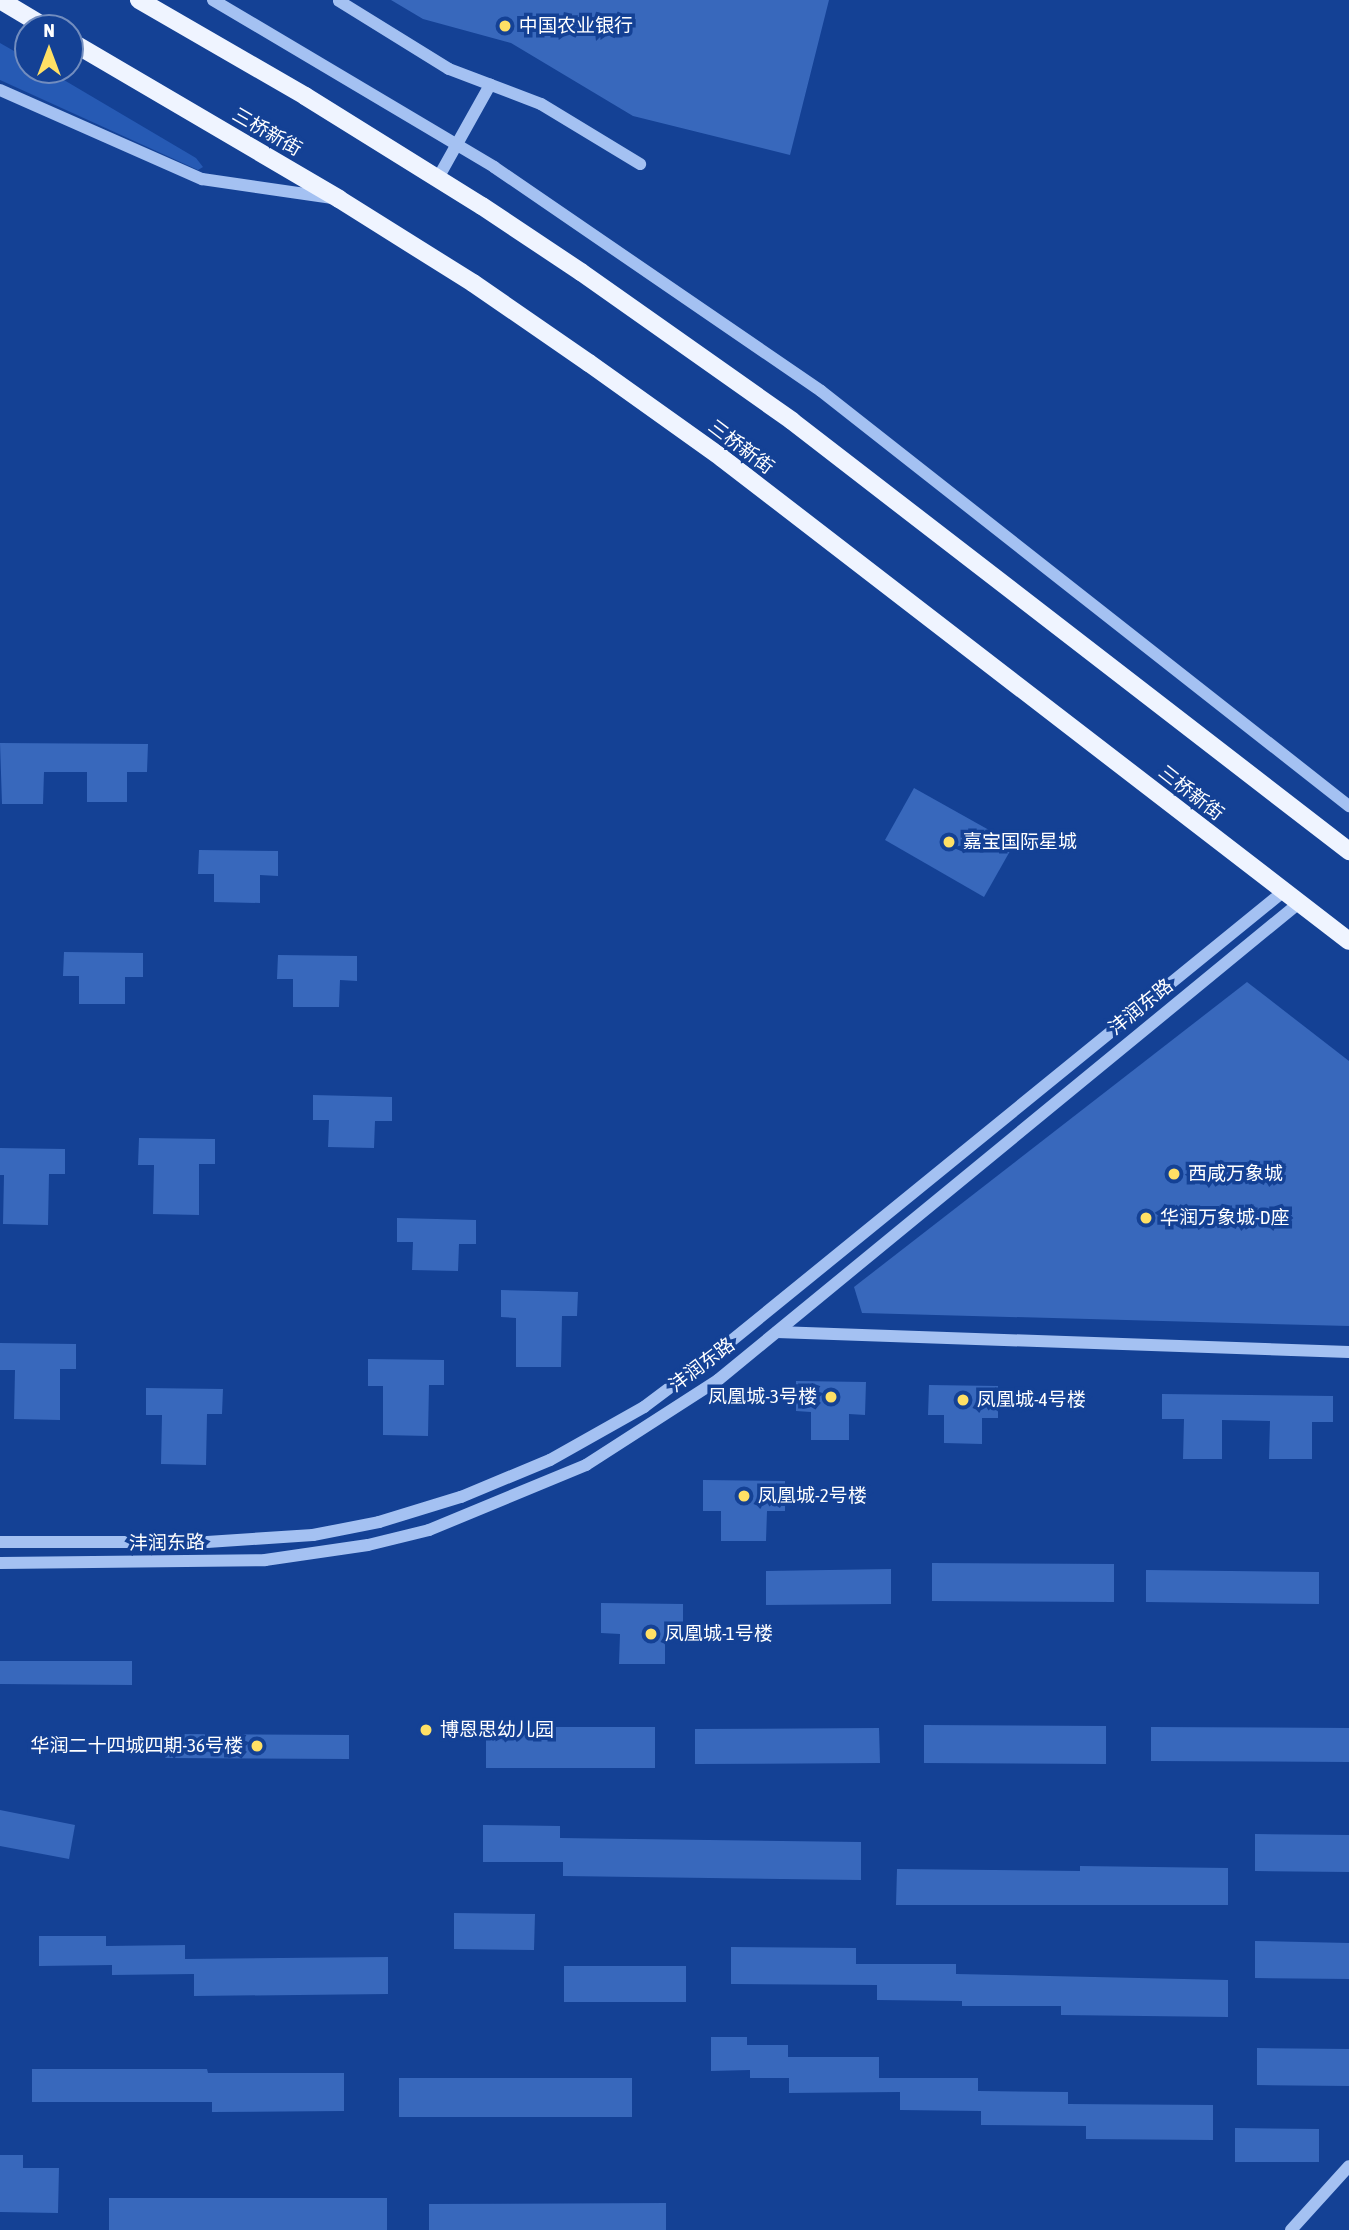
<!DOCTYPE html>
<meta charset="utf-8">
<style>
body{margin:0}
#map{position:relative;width:1349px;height:2230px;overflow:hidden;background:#144195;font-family:"Asap Condensed","Noto Sans SC",sans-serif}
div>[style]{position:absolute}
.green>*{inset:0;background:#265ab4}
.building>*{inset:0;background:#3868bc}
.minor>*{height:12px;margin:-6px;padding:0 6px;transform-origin:6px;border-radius:6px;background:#a4c1f2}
.major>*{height:18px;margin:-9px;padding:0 9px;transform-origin:9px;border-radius:9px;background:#eff4ff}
.dots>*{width:19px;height:19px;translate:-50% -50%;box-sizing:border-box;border:4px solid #144195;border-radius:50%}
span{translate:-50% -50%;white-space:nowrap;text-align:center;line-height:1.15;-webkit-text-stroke:7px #144195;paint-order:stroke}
.poi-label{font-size:19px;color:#fff}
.left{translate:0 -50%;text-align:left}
.right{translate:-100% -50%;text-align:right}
.street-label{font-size:19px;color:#fff}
.north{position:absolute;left:14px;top:14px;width:70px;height:70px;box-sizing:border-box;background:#144195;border:2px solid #728dbf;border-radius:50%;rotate:0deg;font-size:19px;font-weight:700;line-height:28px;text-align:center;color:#fff}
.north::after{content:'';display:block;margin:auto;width:24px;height:32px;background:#ffe065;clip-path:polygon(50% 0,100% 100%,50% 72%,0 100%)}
</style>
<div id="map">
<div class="green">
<div style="clip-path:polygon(0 43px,28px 59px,28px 70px,47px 70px,196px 158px,203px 167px,198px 170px,0 80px)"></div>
</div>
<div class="building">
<div style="clip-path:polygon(391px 0,829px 0,790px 155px,633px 116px,511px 43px,423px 19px)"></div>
<div style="clip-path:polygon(0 743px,148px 744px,147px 772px,127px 772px,127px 802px,87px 802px,87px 772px,44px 772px,43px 804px,2px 804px)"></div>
<div style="clip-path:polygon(914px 788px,1014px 844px,984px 897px,885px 840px)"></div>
<div style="clip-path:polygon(199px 850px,278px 851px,278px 876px,260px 875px,260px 903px,214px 902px,214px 874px,198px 874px)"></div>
<div style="clip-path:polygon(64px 952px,143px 953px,143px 977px,125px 977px,125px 1004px,79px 1004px,79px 976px,63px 976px)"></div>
<div style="clip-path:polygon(278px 955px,357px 956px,357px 981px,340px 980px,339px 1007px,293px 1007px,293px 979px,277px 979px)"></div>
<div style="clip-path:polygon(1247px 982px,1349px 1061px,1349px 1326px,862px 1313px,854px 1287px)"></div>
<div style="clip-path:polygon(313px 1095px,392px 1097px,392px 1121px,375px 1121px,374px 1148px,328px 1147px,329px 1120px,313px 1120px)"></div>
<div style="clip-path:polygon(139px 1138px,215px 1139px,215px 1164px,199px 1164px,199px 1215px,153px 1214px,154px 1165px,138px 1165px)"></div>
<div style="clip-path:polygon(0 1148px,65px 1149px,65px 1174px,49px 1174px,48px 1225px,3px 1224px,4px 1175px,0 1175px)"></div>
<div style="clip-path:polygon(397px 1218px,476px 1220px,476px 1244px,459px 1244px,458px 1271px,412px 1270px,413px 1242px,397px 1242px)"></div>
<div style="clip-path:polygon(501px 1290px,578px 1292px,577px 1316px,562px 1316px,561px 1367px,516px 1367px,516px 1318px,501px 1317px)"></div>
<div style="clip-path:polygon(0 1343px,76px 1344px,76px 1369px,60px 1369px,60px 1420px,14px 1419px,15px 1370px,0 1370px)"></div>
<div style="clip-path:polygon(368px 1359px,444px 1360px,444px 1385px,429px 1385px,428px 1436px,383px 1435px,383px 1386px,368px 1386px)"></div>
<div style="clip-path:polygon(796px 1381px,866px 1382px,865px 1415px,849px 1414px,849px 1440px,811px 1440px,811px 1412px,796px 1411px)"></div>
<div style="clip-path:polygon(929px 1385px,998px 1386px,998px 1418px,982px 1418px,982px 1444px,944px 1443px,944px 1415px,928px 1415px)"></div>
<div style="clip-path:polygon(146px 1388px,223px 1389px,222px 1414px,207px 1414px,206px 1465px,161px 1464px,162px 1415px,146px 1415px)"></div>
<div style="clip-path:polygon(1162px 1394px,1333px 1396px,1333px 1422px,1312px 1422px,1312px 1459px,1269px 1459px,1270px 1421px,1222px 1420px,1222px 1459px,1183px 1459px,1184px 1419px,1162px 1419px)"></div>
<div style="clip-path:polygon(703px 1480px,785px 1481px,785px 1511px,767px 1511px,766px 1541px,721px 1541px,721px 1511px,703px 1511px)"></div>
<div style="clip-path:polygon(932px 1563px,1114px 1564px,1114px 1602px,932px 1601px)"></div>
<div style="clip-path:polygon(891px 1569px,891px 1604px,766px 1605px,766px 1571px)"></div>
<div style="clip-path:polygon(1146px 1570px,1319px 1572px,1319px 1604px,1146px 1602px)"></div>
<div style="clip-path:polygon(601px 1603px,683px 1604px,683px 1634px,665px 1634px,665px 1664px,619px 1664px,620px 1634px,601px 1633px)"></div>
<div style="clip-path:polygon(0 1661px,132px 1661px,132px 1685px,0 1684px)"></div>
<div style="clip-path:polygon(924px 1725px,1106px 1726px,1106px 1764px,924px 1763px)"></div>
<div style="clip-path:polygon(486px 1727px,655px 1727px,655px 1768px,486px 1768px)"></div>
<div style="clip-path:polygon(1151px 1727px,1349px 1728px,1349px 1762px,1151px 1761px)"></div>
<div style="clip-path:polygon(879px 1728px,880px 1763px,695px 1764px,695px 1729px)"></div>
<div style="clip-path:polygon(165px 1734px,349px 1735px,349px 1759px,165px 1758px)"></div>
<div style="clip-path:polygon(0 1810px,75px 1825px,69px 1859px,0 1846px)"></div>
<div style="clip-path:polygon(483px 1825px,560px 1826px,560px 1838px,861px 1842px,861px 1880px,563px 1876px,563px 1862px,483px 1862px)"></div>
<div style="clip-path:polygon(1255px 1834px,1349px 1835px,1349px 1872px,1255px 1871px)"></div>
<div style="clip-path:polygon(1080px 1866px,1228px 1868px,1228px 1905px,896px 1905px,897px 1869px,1080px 1871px)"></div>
<div style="clip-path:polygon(454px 1913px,535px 1914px,534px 1950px,454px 1949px)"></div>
<div style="clip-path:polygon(39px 1936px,106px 1936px,106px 1946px,185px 1945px,185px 1959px,388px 1957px,388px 1994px,194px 1996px,194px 1974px,112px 1975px,112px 1965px,39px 1966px)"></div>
<div style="clip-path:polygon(1255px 1941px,1349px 1943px,1349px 1979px,1255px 1978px)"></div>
<div style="clip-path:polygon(731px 1947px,856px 1948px,856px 1964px,956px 1964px,956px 1974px,1228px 1980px,1228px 2017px,1061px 2015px,1061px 2006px,962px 2006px,962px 2001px,877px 2000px,877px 1985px,731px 1984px)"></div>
<div style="clip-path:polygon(564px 1966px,686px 1966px,686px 2002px,564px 2002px)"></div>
<div style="clip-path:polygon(711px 2037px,747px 2037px,747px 2045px,788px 2045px,788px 2057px,879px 2057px,879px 2078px,978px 2078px,978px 2091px,1068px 2092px,1068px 2104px,1213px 2105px,1213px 2140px,1086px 2139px,1086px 2126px,981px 2125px,981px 2111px,900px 2110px,900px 2092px,789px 2093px,789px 2078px,750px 2078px,750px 2070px,711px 2071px)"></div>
<div style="clip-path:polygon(1257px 2048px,1349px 2049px,1349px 2086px,1257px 2085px)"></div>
<div style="clip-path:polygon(32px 2069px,207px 2069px,208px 2073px,344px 2073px,344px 2111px,212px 2112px,212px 2102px,32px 2102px)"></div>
<div style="clip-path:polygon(399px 2078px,632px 2078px,632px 2117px,399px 2117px)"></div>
<div style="clip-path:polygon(1235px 2128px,1319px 2129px,1319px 2162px,1235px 2162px)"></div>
<div style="clip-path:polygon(0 2155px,23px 2155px,23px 2168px,59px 2168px,58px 2213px,0 2212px)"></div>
<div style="clip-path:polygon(109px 2198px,387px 2198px,387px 2230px,109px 2230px)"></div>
<div style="clip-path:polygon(666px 2203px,666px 2230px,429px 2230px,429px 2204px)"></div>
</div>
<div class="minor">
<div style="left:213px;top:0;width:327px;rotate:30.7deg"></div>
<div style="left:494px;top:167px;width:396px;rotate:34.4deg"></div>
<div style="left:821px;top:391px;width:672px;rotate:38.17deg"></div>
<div style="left:339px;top:1px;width:129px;rotate:31.7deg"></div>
<div style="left:449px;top:69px;width:98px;rotate:20.8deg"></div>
<div style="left:541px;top:104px;width:116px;rotate:31.2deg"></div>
<div style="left:0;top:90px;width:221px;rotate:23.8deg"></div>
<div style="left:202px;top:179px;width:132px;rotate:8.3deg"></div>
<div style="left:438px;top:178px;width:107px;rotate:-60.8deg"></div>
<div style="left:777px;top:1332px;width:572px;rotate:2deg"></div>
<div style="left:0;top:1542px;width:207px"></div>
<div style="left:207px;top:1542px;width:106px;rotate:-3.8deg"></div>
<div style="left:313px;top:1535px;width:67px;rotate:-11.1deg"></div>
<div style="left:379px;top:1522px;width:86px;rotate:-17deg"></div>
<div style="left:461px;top:1497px;width:96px;rotate:-22.6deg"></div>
<div style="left:550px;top:1460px;width:108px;rotate:-29.4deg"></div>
<div style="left:644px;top:1407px;width:95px;rotate:-36.9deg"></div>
<div style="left:720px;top:1350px;width:727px;rotate:-39.14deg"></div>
<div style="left:0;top:1563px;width:265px;rotate:-0.6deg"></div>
<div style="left:265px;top:1560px;width:104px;rotate:-8.3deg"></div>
<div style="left:368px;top:1545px;width:63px;rotate:-13.8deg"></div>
<div style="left:429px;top:1530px;width:170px;rotate:-22.5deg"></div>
<div style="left:586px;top:1465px;width:157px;rotate:-32.8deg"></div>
<div style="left:718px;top:1380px;width:752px;rotate:-39.39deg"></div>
<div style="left:1291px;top:2230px;width:86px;rotate:-47.8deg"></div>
</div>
<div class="major">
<div style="left:0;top:0;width:55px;rotate:30.8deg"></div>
<div style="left:139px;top:0;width:192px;rotate:30deg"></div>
<div style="left:305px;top:96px;width:208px;rotate:31.9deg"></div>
<div style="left:482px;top:206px;width:119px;rotate:33.7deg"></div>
<div style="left:581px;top:272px;width:258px;rotate:35.2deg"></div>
<div style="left:792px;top:421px;width:704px;rotate:37.67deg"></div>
<div style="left:70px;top:41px;width:312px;rotate:30.4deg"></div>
<div style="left:339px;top:199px;width:158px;rotate:32.1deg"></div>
<div style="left:473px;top:283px;width:141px;rotate:34.6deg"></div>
<div style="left:589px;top:363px;width:163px;rotate:35.5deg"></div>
<div style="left:722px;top:458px;width:791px;rotate:37.61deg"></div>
</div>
<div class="dots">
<div style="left:505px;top:26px;background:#ffe065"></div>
<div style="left:949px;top:842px;background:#ffe065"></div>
<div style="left:1174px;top:1174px;background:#ffe065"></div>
<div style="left:1146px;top:1218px;background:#ffe065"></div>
<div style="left:831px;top:1397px;background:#ffe065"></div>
<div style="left:963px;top:1400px;background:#ffe065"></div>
<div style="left:744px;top:1496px;background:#ffe065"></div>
<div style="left:651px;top:1634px;background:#ffe065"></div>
<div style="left:426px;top:1730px;background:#ffe065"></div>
<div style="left:257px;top:1746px;background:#ffe065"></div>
</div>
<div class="poi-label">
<span class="left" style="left:519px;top:26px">中国农业银行</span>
<span class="left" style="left:963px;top:842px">嘉宝国际星城</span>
<span class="left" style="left:1188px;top:1174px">西咸万象城</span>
<span class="left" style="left:1160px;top:1218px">华润万象城-D座</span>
<span class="right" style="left:817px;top:1397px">凤凰城-3号楼</span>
<span class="left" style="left:977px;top:1400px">凤凰城-4号楼</span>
<span class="left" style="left:758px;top:1496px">凤凰城-2号楼</span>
<span class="left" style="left:665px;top:1634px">凤凰城-1号楼</span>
<span class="left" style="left:440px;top:1730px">博恩思幼儿园</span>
<span class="right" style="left:243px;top:1746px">华润二十四城四期-36号楼</span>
</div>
<div class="street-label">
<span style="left:267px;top:132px;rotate:30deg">三桥新街</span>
<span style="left:741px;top:447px;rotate:37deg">三桥新街</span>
<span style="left:1191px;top:793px;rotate:38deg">三桥新街</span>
<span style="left:1141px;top:1007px;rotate:-39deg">沣润东路</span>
<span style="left:702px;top:1365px;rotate:-37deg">沣润东路</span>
<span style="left:167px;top:1543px;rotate:-1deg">沣润东路</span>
</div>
<div class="north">N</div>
</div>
